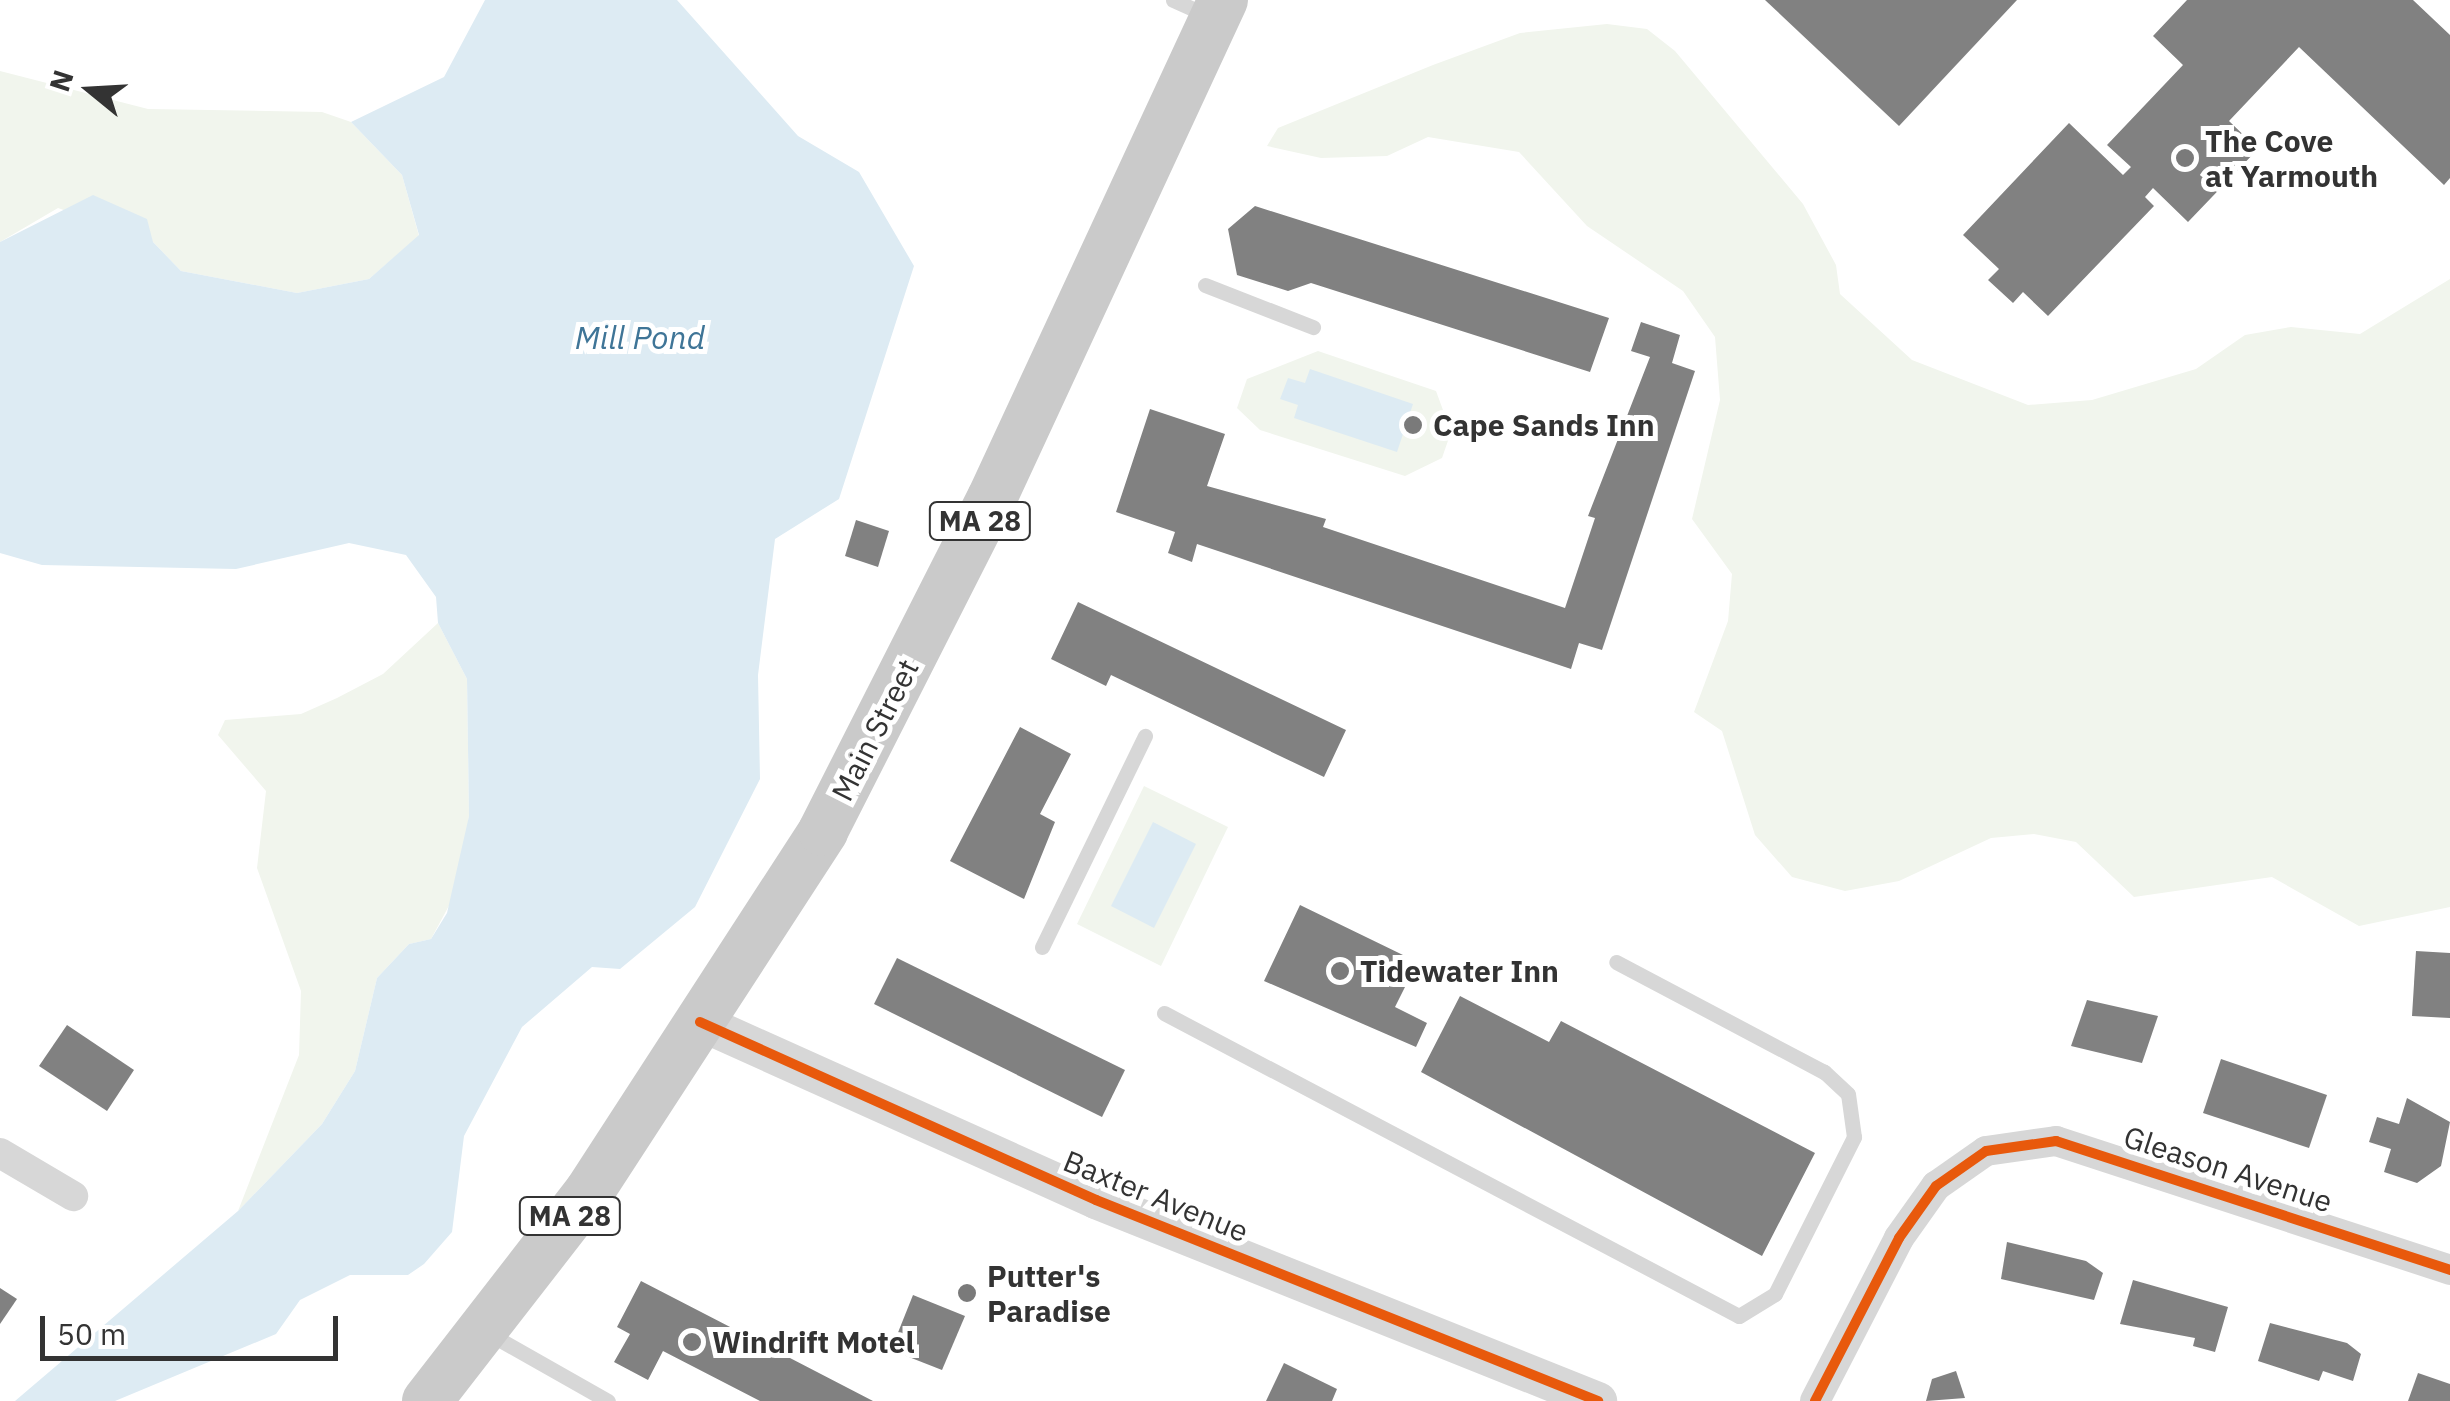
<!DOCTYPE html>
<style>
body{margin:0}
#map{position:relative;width:2450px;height:1401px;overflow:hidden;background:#fff;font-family:"IBM Plex Sans",sans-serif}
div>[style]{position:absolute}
.green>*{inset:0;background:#f1f5ed}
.water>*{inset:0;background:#ddebf3}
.building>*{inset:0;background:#818181}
.service>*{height:15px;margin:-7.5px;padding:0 7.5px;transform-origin:7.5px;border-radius:7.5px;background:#d7d7d7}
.minor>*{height:30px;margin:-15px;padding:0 15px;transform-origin:15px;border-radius:15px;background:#d7d7d7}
.tertiary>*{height:38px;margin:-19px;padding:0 19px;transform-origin:19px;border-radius:19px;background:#d7d7d7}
.primary>*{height:50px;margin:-25px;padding:0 25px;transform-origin:25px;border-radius:25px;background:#cacaca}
.cycleway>*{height:10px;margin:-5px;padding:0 5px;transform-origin:5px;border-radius:5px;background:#e8590c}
.dots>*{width:28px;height:28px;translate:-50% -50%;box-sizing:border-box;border:5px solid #fff;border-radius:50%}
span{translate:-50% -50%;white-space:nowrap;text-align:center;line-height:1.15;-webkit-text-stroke:10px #fff;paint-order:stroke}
.shield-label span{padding:2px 8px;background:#fff;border:2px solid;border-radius:8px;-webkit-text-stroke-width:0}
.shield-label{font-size:28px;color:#333;font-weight:700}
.poi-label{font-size:30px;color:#333;font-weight:700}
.left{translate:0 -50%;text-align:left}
.street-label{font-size:30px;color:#333}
.water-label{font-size:32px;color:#3f7597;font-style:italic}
.north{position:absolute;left:40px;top:40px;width:100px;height:100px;-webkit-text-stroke:8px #fff;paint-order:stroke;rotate:288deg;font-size:28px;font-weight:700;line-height:40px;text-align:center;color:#333}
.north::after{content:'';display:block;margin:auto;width:35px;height:45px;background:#333;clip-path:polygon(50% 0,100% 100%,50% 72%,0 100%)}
.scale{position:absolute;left:40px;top:1316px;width:298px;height:45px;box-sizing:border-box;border:5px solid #333;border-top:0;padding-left:12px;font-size:30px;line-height:35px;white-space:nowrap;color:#333;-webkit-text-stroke:8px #fff;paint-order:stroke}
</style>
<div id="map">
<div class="green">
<div style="clip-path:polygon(1607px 24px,1647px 29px,1675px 51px,1803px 204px,1836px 265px,1840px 294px,1912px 360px,2028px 405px,2092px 400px,2196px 369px,2245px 335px,2291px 327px,2360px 334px,2450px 279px,2450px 907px,2359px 926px,2272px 877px,2134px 897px,2076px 842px,2034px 834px,1991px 838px,1899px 881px,1845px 891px,1792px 877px,1755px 835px,1722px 731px,1694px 712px,1728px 621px,1732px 574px,1692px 519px,1720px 400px,1715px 337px,1683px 291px,1587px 226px,1519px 152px,1428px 137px,1387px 156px,1321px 158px,1267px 146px,1278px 128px,1433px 65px,1520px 33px)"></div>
<div style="clip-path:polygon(0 71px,148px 109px,322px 112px,351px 122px,402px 175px,419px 236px,369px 279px,297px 293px,181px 271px,153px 242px,58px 208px,0 242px)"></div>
<div style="clip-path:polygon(1318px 351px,1436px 391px,1451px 432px,1442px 458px,1405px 476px,1260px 430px,1237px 408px,1247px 379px)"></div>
<div style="clip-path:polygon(438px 623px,467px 679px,469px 816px,458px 889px,431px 939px,409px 944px,377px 978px,355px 1071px,322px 1124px,238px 1211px,299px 1055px,301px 991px,257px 868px,266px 791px,218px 735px,225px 720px,301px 714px,337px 698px,383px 674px)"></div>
<div style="clip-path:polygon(1144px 786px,1228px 827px,1161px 966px,1077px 924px)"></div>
</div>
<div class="water">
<div style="clip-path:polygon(485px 0,677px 0,798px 136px,859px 172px,914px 266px,839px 499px,775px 539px,758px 675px,760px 779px,695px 907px,620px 969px,592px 967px,522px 1027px,464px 1136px,452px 1232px,424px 1264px,408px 1275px,350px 1275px,300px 1300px,276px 1334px,115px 1401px,15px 1401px,238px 1211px,322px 1124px,355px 1071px,377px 978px,409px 944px,431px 939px,447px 913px,469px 816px,467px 679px,438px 623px,436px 597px,406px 555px,349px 543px,236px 569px,42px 565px,0 553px,0 242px,93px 195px,147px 219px,153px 242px,181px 271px,297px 293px,369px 279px,419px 235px,402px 175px,351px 122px,444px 77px)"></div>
<div style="clip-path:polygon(1310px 369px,1413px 404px,1397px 452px,1294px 418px,1298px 405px,1280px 399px,1288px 378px,1305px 383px)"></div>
<div style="clip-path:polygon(1153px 822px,1196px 844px,1154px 928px,1111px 906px)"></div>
</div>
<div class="building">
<div style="clip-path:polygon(1765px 0,2017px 0,1899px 126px)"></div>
<div style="clip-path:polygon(2187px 0,2413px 0,2450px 35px,2450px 178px,2444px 185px,2299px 47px,2229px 121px,2258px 149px,2188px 222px,2153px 188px,2145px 197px,2154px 206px,2048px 316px,2023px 292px,2013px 303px,1988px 280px,1999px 269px,1963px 235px,2069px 123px,2123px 175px,2131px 167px,2107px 145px,2183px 65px,2153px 36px)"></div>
<div style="clip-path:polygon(1255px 206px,1609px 318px,1590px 372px,1311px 283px,1288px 291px,1237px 275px,1228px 229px)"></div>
<div style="clip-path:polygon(1641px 322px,1680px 335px,1672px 363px,1695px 371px,1602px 650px,1579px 643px,1571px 669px,1197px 544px,1192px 562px,1168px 553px,1175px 532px,1116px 512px,1150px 409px,1225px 434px,1207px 486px,1326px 519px,1323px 527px,1565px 608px,1595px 518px,1588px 516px,1650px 357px,1631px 351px)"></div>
<div style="clip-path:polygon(856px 520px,889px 531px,878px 567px,845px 556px)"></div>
<div style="clip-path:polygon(1078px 602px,1346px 730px,1324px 777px,1111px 675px,1106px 686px,1051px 659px)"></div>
<div style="clip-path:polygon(1020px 727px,1071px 754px,1040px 814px,1055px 822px,1024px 899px,950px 861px)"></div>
<div style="clip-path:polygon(1300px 905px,1403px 955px,1393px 977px,1407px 983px,1395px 1007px,1427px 1023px,1416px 1047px,1264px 981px)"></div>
<div style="clip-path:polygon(2416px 951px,2450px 953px,2450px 1018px,2412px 1016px)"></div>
<div style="clip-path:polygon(897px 958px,1125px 1070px,1102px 1117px,874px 1004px)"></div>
<div style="clip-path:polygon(1460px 996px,1549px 1042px,1561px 1021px,1815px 1153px,1762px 1256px,1421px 1072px)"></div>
<div style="clip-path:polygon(2087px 1000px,2158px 1016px,2142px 1063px,2071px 1046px)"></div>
<div style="clip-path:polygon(67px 1025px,134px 1070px,107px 1111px,39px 1066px)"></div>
<div style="clip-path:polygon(2221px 1059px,2327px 1095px,2309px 1148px,2203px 1113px)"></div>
<div style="clip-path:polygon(2407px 1098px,2450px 1122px,2441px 1166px,2417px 1183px,2384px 1172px,2391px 1149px,2369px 1142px,2377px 1117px,2399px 1124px)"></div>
<div style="clip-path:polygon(2007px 1242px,2086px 1261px,2103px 1273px,2094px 1300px,2001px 1279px)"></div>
<div style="clip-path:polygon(2133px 1280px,2228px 1307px,2215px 1352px,2193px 1346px,2195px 1338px,2120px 1324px)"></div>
<div style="clip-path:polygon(641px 1281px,873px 1401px,760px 1401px,663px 1351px,648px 1380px,614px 1362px,630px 1334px,617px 1327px)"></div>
<div style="clip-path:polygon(0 1288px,17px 1299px,0 1324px)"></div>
<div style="clip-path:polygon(913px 1295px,965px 1316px,942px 1370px,891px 1350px)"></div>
<div style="clip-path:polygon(2270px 1323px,2347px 1343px,2361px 1354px,2353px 1381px,2323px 1371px,2319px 1381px,2258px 1361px)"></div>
<div style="clip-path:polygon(1284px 1363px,1337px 1389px,1332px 1401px,1266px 1401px)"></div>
<div style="clip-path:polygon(1956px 1371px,1965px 1398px,1926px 1401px,1932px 1379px)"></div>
<div style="clip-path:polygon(2418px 1373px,2450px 1384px,2450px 1401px,2408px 1401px)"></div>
</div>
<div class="service">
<div style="left:1173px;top:0;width:42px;rotate:24.1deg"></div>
<div style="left:1205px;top:285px;width:116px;rotate:21.3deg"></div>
<div style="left:1042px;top:947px;width:235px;rotate:-64deg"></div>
<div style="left:1164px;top:1013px;width:650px;rotate:27.79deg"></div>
<div style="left:1739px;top:1316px;width:42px;rotate:-31.4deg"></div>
<div style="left:1775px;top:1294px;width:176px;rotate:-63.3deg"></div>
<div style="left:1854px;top:1137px;width:43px;rotate:-97.9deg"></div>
<div style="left:1848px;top:1094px;width:33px;rotate:-137deg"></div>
<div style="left:1824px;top:1072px;width:235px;rotate:-152.1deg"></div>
<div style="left:486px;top:1332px;width:140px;rotate:29.5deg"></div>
</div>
<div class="minor">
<div style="left:0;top:1153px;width:85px;rotate:30.5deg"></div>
<div style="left:1815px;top:1401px;width:183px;rotate:-62.7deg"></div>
<div style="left:1899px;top:1238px;width:64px;rotate:-54.6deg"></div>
<div style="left:1936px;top:1186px;width:61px;rotate:-35deg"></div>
<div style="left:1986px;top:1151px;width:71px;rotate:-8.1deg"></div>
<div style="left:2056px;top:1141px;width:415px;rotate:18.1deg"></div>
</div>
<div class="tertiary">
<div style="left:700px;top:1022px;width:434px;rotate:24.2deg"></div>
<div style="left:1096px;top:1200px;width:541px;rotate:21.82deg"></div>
</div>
<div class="primary">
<div style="left:427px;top:1401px;width:264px;rotate:-52.2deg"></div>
<div style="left:589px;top:1192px;width:430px;rotate:-57deg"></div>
<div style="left:823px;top:831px;width:373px;rotate:-63.1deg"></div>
<div style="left:992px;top:498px;width:549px;rotate:-65.12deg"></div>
</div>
<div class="cycleway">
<div style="left:700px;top:1022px;width:434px;rotate:24.2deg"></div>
<div style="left:1096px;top:1200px;width:541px;rotate:21.82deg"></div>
<div style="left:1815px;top:1401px;width:183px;rotate:-62.7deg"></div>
<div style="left:1899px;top:1238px;width:64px;rotate:-54.6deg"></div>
<div style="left:1936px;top:1186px;width:61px;rotate:-35deg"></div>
<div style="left:1986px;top:1151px;width:71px;rotate:-8.1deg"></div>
<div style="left:2056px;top:1141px;width:415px;rotate:18.1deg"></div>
</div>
<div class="dots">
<div style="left:2185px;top:158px;background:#7a7a7a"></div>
<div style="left:1413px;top:425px;background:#7a7a7a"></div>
<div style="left:1340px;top:971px;background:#7a7a7a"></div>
<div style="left:967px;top:1293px;background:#7a7a7a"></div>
<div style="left:692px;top:1342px;background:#7a7a7a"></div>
</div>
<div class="shield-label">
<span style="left:980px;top:521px">MA 28</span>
<span style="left:570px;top:1216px">MA 28</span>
</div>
<div class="poi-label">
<span class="left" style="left:2205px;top:158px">The Cove<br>at Yarmouth</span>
<span class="left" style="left:1433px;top:425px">Cape Sands Inn</span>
<span class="left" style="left:1360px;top:971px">Tidewater Inn</span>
<span class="left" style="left:987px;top:1293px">Putter's<br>Paradise</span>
<span class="left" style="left:712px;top:1342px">Windrift Motel</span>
</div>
<div class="street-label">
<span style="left:875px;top:730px;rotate:-63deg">Main Street</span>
<span style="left:2228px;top:1169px;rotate:18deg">Gleason Avenue</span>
<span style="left:1156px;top:1196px;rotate:22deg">Baxter Avenue</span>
</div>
<div class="water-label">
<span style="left:640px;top:337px">Mill Pond</span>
</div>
<div class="north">N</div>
<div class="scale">50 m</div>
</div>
